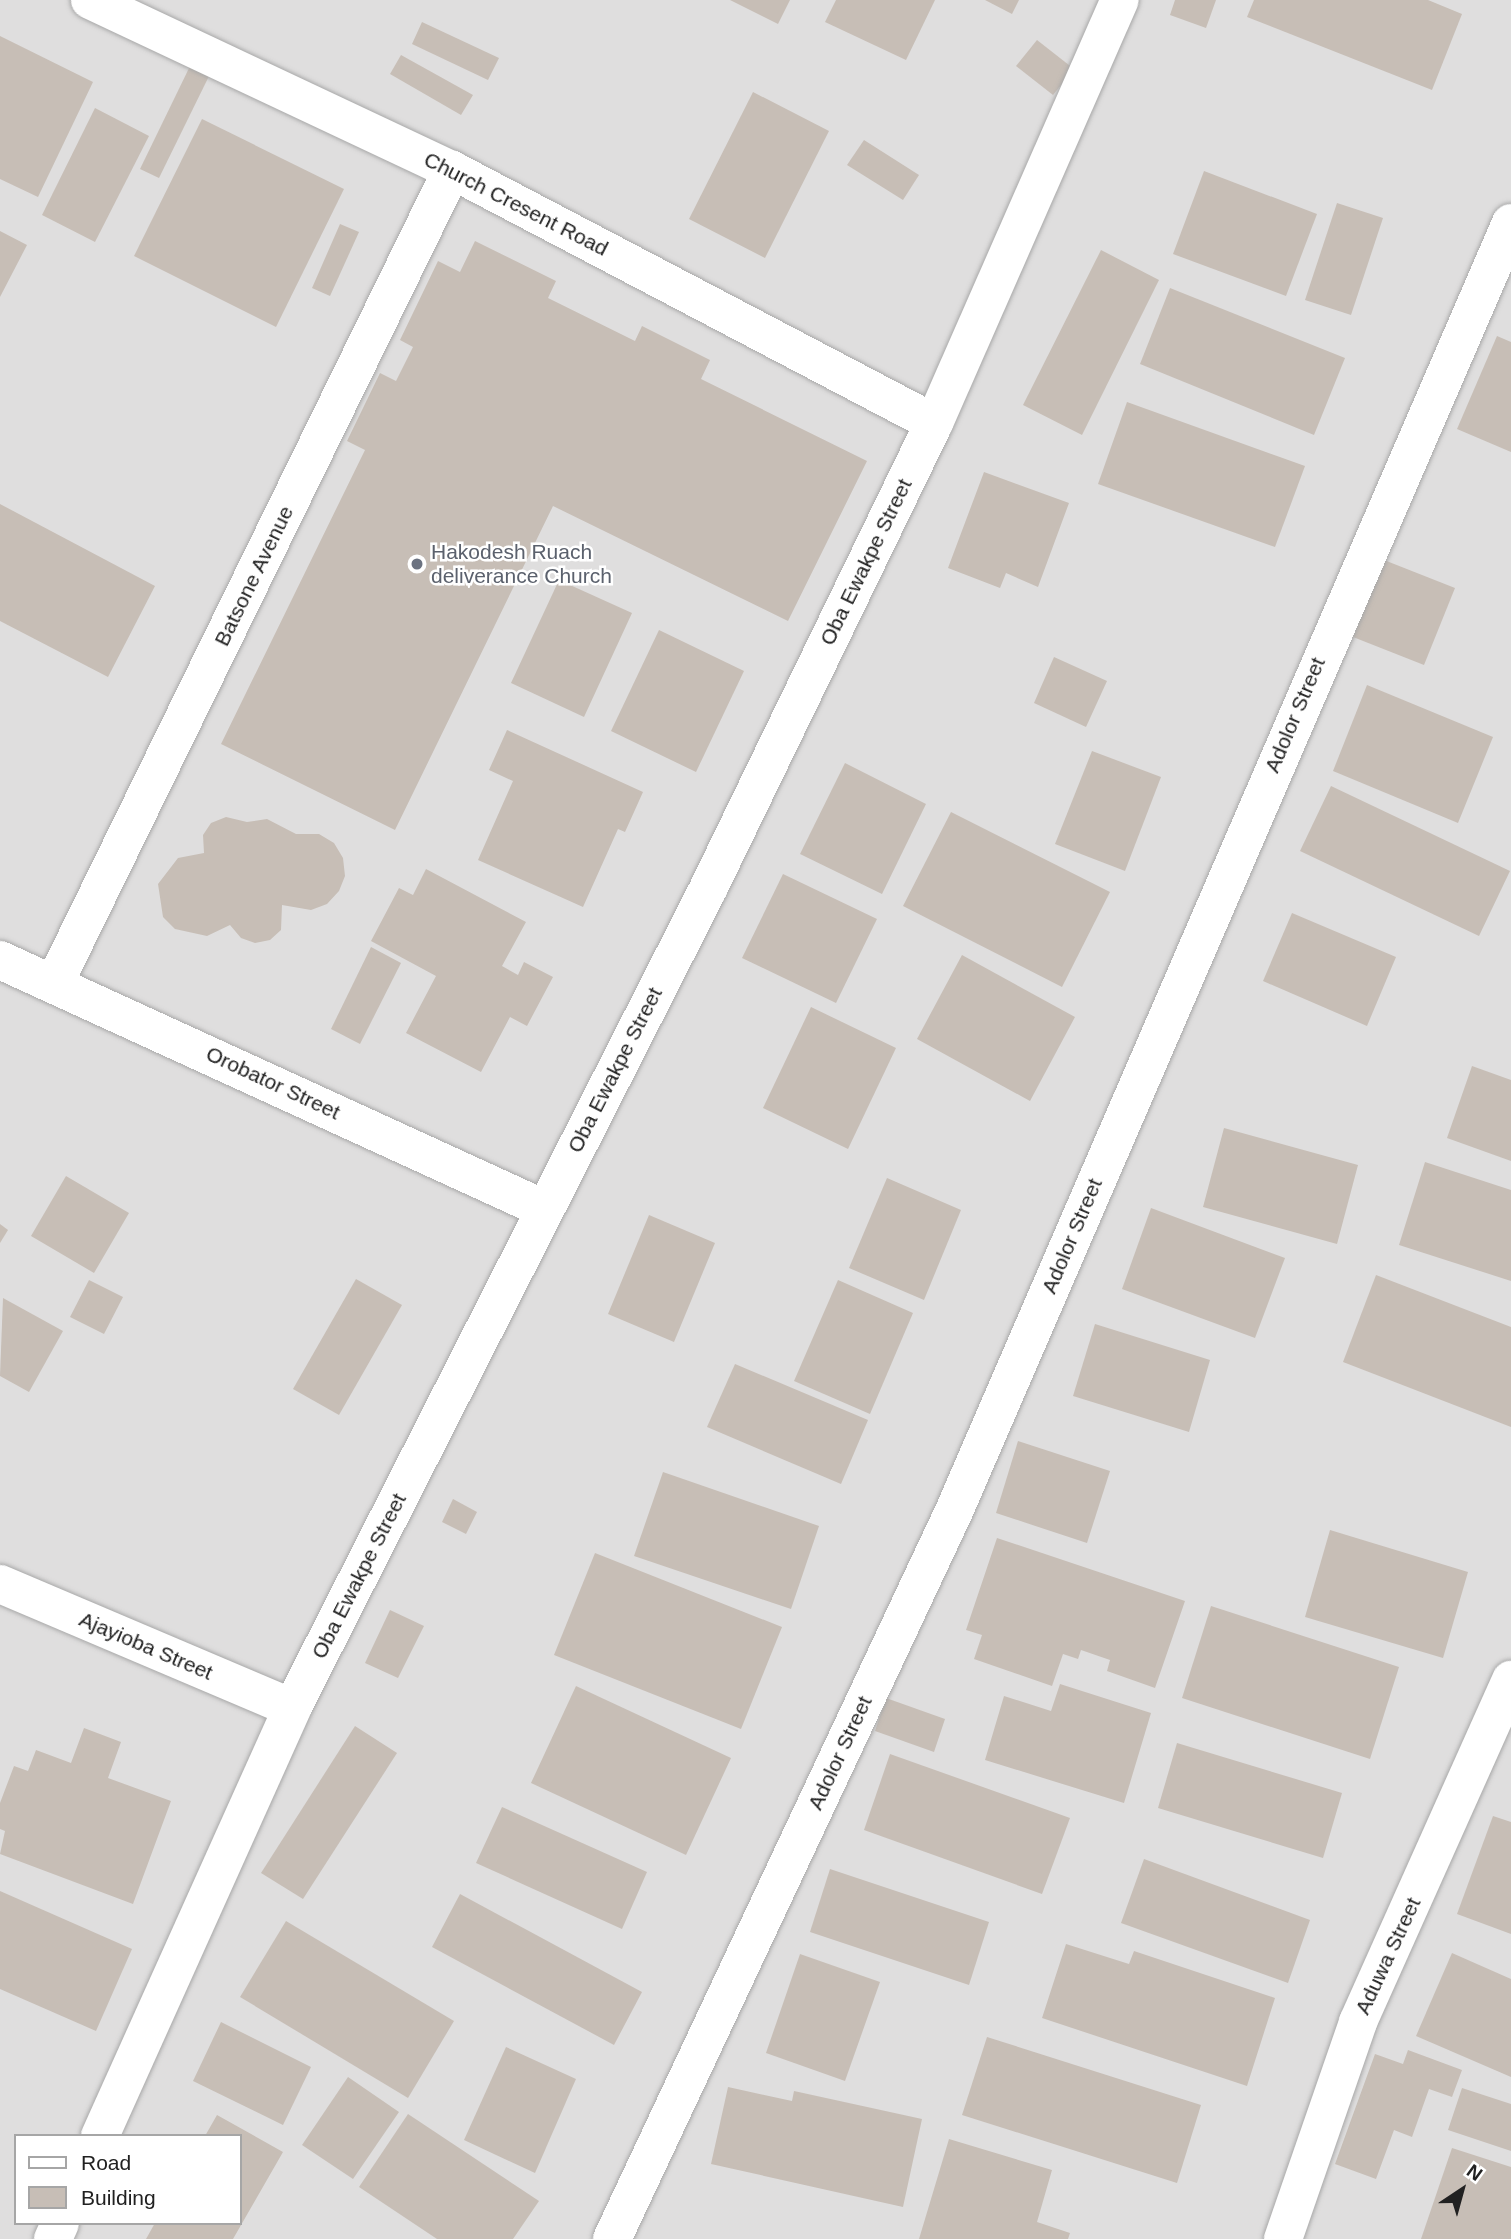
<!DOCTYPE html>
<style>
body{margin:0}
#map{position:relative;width:1511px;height:2239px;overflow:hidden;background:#f2efe7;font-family:Arial,sans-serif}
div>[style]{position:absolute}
.residential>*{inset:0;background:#dfdede}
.building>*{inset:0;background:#c7beb6}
.roads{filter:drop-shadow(0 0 2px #a8a8a8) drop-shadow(0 0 2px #a8a8a8)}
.minor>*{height:38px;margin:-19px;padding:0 19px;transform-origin:19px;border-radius:19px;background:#fff}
.dots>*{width:19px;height:19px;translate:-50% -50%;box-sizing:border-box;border:4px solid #fff;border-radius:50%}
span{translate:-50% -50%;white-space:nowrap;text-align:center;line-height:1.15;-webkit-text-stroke:5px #fff;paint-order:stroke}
.street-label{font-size:21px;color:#212121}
.worship-label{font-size:21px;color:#5b616d}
.left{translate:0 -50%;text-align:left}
.legend{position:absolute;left:14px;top:2134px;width:228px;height:91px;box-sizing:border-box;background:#fff;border:2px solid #a6a6a6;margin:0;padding:9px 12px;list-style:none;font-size:21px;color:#212121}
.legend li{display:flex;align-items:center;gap:14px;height:35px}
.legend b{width:35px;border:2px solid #a6a6a6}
.north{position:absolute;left:1427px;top:2155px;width:70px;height:70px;-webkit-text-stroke:5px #fff;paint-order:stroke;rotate:36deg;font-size:19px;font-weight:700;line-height:28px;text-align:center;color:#212121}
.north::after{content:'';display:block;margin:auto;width:24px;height:32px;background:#212121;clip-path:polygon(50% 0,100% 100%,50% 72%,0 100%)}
</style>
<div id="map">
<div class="residential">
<div style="clip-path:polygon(evenodd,0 0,1511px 0,1511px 2239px,0 2239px,0 0,16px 2136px,240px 2136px,240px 2223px,16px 2223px,16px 2136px)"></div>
</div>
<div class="building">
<div style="clip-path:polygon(730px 0,790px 0,778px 24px)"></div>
<div style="clip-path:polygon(836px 0,935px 0,906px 60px,825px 22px)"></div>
<div style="clip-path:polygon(985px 0,1019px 0,1012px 14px)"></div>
<div style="clip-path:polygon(1175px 0,1216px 0,1206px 28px,1170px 15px)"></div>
<div style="clip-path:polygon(1254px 0,1428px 0,1462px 14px,1432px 90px,1247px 17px)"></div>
<div style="clip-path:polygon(422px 22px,499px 58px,488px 80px,412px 44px)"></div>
<div style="clip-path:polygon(0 36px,93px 82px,38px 197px,0 179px)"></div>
<div style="clip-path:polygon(1037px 40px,1074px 69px,1053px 95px,1016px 66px)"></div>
<div style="clip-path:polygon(401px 55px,473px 95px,461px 115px,390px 74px)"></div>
<div style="clip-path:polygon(192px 62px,211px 72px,159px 178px,140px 169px)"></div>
<div style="clip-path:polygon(753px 92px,829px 131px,765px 258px,689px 219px)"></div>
<div style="clip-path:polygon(95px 108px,149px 136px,95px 242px,42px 215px)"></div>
<div style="clip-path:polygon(202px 119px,344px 189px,276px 327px,134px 256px)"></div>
<div style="clip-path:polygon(864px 140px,919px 175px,903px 200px,847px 165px)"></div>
<div style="clip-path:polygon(1204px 171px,1317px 214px,1286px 296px,1173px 254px)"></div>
<div style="clip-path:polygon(1337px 203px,1383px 218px,1351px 315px,1305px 300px)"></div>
<div style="clip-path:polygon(340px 224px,359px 232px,330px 296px,312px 288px)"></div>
<div style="clip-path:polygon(0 231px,27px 245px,0 297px)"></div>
<div style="clip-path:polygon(475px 241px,556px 281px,548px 298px,635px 341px,642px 326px,710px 360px,701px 379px,867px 461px,788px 621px,553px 506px,395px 830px,221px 744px,365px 450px,347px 441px,380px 373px,396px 381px,413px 347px,400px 340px,438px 261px,460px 272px)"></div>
<div style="clip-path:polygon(1101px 250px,1159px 280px,1082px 435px,1023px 405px)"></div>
<div style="clip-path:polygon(1170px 288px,1345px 358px,1314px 435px,1140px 364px)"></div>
<div style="clip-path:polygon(1497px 336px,1511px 342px,1511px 452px,1457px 429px)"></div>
<div style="clip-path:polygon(1127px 402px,1305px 466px,1275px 547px,1098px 484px)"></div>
<div style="clip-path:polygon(984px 472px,1069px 503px,1038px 587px,1006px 573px,1000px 588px,948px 568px)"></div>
<div style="clip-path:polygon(0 504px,155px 586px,108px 677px,0 621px)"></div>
<div style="clip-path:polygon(1384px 560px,1455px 588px,1424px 665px,1353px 637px)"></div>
<div style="clip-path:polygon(559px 580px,632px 613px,584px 717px,511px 683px)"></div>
<div style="clip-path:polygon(659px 630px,744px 671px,696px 772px,611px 731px)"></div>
<div style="clip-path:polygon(1054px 657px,1107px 681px,1086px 727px,1034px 703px)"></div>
<div style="clip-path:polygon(1367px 685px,1493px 737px,1458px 823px,1333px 771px)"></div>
<div style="clip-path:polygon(507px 730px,643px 792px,625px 832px,618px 829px,583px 907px,478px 860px,513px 781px,489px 770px)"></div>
<div style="clip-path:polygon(1092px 751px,1161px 777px,1125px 871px,1055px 844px)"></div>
<div style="clip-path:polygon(845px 763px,926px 804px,882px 894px,800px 854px)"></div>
<div style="clip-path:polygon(1331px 786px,1510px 871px,1479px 936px,1300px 851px)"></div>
<div style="clip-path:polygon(951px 812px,1110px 892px,1062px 987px,903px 906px)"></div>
<div style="clip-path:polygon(226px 817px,247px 822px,267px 819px,296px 834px,319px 834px,334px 843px,343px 858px,345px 876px,339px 891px,327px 904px,311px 910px,282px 905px,281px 930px,270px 940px,255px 943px,241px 938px,230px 925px,207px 936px,175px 929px,163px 917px,158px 884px,178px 858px,204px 853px,203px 835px,211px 823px)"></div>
<div style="clip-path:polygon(426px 869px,526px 922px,502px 966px,518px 975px,524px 962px,553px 977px,527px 1026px,510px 1017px,481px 1072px,406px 1033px,436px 976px,371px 941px,399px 888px,413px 895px)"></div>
<div style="clip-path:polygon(783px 874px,877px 919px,836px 1003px,742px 958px)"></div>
<div style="clip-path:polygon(1292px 913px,1396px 957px,1367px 1026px,1263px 981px)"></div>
<div style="clip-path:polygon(371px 947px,401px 963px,360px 1044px,331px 1029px)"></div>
<div style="clip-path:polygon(962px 955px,1075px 1017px,1030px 1101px,917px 1039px)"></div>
<div style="clip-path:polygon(811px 1007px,896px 1048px,848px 1149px,763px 1108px)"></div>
<div style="clip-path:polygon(1472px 1066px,1511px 1080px,1511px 1161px,1447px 1138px)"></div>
<div style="clip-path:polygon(1224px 1128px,1358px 1165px,1337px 1244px,1203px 1207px)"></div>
<div style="clip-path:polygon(1425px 1162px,1511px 1190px,1511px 1281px,1399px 1245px)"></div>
<div style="clip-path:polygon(66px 1176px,129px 1213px,94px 1273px,31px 1236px)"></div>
<div style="clip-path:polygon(887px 1178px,961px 1210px,924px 1300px,849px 1268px)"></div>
<div style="clip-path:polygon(1151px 1208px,1285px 1258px,1255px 1338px,1122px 1289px)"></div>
<div style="clip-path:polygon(649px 1215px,715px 1243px,674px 1342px,608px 1314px)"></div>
<div style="clip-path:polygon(0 1224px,8px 1230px,0 1243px)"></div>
<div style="clip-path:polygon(1376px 1275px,1511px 1327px,1511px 1427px,1343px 1362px)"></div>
<div style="clip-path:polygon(356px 1279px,402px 1305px,339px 1415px,293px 1389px)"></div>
<div style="clip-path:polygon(89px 1280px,123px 1297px,104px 1334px,70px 1317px)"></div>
<div style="clip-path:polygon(838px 1280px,913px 1313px,870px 1414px,794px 1381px)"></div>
<div style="clip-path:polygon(3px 1298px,63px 1331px,29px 1392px,0 1376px)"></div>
<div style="clip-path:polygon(1095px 1324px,1210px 1360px,1189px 1432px,1073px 1396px)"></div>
<div style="clip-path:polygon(735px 1364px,868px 1420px,841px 1484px,707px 1427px)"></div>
<div style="clip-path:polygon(1018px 1441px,1110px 1471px,1087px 1543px,996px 1513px)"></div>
<div style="clip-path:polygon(663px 1472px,819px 1526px,791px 1609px,634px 1556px)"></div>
<div style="clip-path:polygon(453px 1499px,477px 1512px,466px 1534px,442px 1522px)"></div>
<div style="clip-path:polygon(1330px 1530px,1468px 1572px,1443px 1658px,1305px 1617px)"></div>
<div style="clip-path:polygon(997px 1538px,1185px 1601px,1155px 1688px,1107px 1671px,1110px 1660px,1081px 1650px,1078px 1659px,1063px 1654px,1052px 1686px,974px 1659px,982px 1635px,966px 1630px)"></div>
<div style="clip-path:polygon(595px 1553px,782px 1627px,741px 1729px,554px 1655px)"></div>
<div style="clip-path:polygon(1211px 1606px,1399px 1667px,1370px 1759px,1182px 1698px)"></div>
<div style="clip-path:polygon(390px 1610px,424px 1626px,398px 1678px,365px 1663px)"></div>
<div style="clip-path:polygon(1060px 1684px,1151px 1713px,1124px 1803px,985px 1760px,1004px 1696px,1051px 1711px)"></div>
<div style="clip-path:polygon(576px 1686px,731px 1758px,686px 1855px,531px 1783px)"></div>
<div style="clip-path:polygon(886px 1698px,945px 1719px,934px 1752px,875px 1731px)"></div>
<div style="clip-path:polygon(355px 1726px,397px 1753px,303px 1899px,261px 1873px)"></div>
<div style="clip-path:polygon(84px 1728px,121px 1742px,108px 1778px,171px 1801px,133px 1904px,0 1854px,5px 1831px,0 1829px,0 1803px,14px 1766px,28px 1771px,36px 1750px,71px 1763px)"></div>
<div style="clip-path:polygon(1177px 1743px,1342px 1793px,1323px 1858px,1158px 1808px)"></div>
<div style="clip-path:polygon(890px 1754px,1070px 1818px,1042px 1894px,864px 1830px)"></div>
<div style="clip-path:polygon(502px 1807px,647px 1872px,622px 1929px,476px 1863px)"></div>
<div style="clip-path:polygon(1493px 1816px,1511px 1822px,1511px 1934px,1457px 1914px)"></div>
<div style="clip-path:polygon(1144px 1859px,1310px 1920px,1288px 1983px,1121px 1923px)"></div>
<div style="clip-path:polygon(830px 1869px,989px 1922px,969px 1985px,810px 1932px)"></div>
<div style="clip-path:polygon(0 1891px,132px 1949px,96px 2031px,0 1989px)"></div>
<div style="clip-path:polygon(460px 1894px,642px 1992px,614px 2045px,432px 1947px)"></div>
<div style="clip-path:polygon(286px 1921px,454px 2021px,408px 2098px,240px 1997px)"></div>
<div style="clip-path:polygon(1066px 1944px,1129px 1964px,1134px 1951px,1275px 1998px,1247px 2086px,1042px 2018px)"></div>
<div style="clip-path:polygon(1452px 1953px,1511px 1979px,1511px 2077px,1416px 2036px)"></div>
<div style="clip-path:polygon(800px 1954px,880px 1982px,845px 2081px,766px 2053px)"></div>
<div style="clip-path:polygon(221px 2022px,311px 2067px,283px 2125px,193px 2081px)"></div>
<div style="clip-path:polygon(987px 2037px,1201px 2105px,1177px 2183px,962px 2115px)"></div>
<div style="clip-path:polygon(506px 2047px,576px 2079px,535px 2173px,464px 2140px)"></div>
<div style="clip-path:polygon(1408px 2050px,1462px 2070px,1452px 2097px,1429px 2089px,1412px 2137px,1394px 2130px,1376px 2179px,1335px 2164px,1375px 2054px,1403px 2064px)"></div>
<div style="clip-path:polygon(348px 2077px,399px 2112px,353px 2179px,302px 2145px)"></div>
<div style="clip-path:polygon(728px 2087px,792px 2101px,794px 2091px,922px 2119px,903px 2207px,711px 2164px)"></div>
<div style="clip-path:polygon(1462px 2088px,1511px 2104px,1511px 2151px,1448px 2130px)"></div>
<div style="clip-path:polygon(408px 2114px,539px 2201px,513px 2239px,437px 2239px,359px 2187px)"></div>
<div style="clip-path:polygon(217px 2115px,283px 2152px,233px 2239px,146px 2239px,155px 2223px,240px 2223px,240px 2136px,205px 2136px)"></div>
<div style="clip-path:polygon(949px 2139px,1052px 2170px,1037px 2222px,1070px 2233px,1068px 2239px,919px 2239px)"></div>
<div style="clip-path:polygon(1452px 2148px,1511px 2167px,1511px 2239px,1421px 2239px)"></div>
</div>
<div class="roads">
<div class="minor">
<div style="left:90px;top:0;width:400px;rotate:25.2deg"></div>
<div style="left:452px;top:170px;width:544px;rotate:27.69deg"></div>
<div style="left:0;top:960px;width:598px;rotate:24.59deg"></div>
<div style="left:55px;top:982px;width:904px;rotate:-63.95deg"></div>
<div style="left:0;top:1584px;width:317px;rotate:23deg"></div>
<div style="left:100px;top:2136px;width:469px;rotate:-65.8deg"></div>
<div style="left:292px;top:1708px;width:919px;rotate:-63.07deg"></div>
<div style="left:708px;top:889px;width:518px;rotate:-64.13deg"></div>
<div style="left:934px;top:423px;width:462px;rotate:-66.3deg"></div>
<div style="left:53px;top:2239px;width:17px;rotate:-66deg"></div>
<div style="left:612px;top:2239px;width:807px;rotate:-64.83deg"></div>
<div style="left:955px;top:1509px;width:1401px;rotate:-66.62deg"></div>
<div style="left:1283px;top:2239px;width:230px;rotate:-70.9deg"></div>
<div style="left:1358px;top:2022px;width:375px;rotate:-65.9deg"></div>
</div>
</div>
<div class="dots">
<div style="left:417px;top:564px;background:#6b7280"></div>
</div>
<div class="street-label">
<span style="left:516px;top:204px;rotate:27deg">Church Cresent Road</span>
<span style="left:866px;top:562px;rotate:-64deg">Oba Ewakpe Street</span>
<span style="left:254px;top:576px;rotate:-64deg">Batsone Avenue</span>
<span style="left:1295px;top:715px;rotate:-67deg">Adolor Street</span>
<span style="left:615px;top:1070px;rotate:-63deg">Oba Ewakpe Street</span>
<span style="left:273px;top:1083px;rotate:25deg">Orobator Street</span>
<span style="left:1072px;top:1236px;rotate:-67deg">Adolor Street</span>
<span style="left:359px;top:1576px;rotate:-63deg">Oba Ewakpe Street</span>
<span style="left:146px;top:1646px;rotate:23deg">Ajayioba Street</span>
<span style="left:840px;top:1753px;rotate:-65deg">Adolor Street</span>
<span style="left:1388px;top:1956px;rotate:-65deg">Aduwa Street</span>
</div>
<div class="worship-label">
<span class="left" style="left:431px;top:564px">Hakodesh Ruach<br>deliverance Church</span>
</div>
<ul class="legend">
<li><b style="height:9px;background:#fff"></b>Road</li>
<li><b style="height:19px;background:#c7beb6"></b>Building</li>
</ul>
<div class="north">N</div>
</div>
